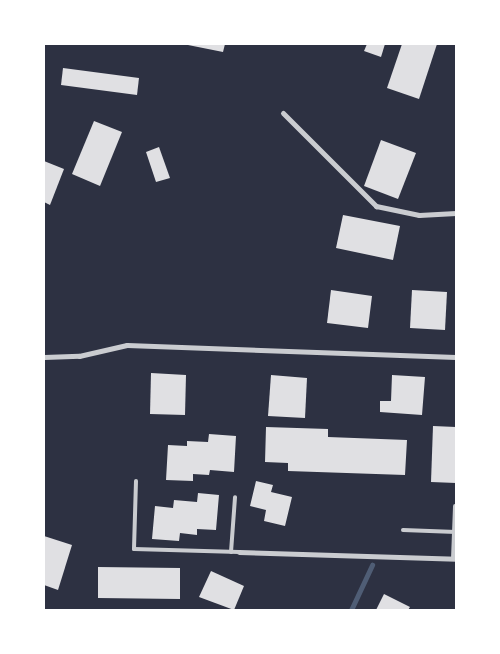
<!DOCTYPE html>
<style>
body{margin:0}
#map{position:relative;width:500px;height:654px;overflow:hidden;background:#2d3142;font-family:Montserrat,sans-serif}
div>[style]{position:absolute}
.stream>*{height:5px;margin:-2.5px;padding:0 2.5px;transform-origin:2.5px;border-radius:2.5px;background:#4f5d75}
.building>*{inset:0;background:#e0e0e3}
.service>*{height:4px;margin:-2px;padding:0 2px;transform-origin:2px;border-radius:2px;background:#caccd0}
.minor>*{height:5px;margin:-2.5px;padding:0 2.5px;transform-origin:2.5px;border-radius:2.5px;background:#caccd0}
span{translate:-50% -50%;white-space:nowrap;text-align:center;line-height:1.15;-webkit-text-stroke:4px #fff;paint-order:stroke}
.frame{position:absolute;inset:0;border:45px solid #fff;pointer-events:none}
</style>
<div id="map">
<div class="stream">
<div style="left:351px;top:610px;width:50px;rotate:-65deg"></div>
</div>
<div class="building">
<div style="clip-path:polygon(183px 44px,225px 44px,223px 52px)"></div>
<div style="clip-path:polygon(367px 44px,385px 44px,381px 57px,364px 51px)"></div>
<div style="clip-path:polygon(402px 44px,437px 44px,419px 99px,387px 88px)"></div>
<div style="clip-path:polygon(63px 68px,139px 78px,137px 95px,61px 85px)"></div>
<div style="clip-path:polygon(94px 121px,122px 132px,100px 186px,72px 174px)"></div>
<div style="clip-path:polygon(381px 140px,416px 153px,398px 199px,364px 186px)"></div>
<div style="clip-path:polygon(159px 147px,170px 178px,156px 182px,146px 152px)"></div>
<div style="clip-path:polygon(44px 161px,64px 169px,50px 205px,44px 202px)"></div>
<div style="clip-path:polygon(343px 215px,400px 226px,393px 260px,336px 248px)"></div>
<div style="clip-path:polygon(331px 290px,372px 296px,368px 328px,327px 323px)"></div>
<div style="clip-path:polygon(412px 290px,447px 292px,445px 330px,410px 328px)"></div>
<div style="clip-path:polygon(151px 373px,186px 375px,185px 415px,150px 414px)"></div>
<div style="clip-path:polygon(271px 375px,307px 378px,305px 418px,268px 416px)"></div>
<div style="clip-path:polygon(392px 375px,425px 377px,422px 415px,380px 412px,380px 401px,391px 401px)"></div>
<div style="clip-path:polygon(433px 426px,456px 427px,456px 483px,431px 482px)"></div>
<div style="clip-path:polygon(266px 427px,328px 429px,328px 437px,407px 440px,405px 475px,288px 471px,288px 463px,265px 462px)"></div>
<div style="clip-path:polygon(209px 434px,236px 436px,234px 472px,210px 470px,209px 475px,193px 474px,193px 481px,166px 480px,168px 445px,187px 446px,187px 441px,208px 442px)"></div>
<div style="clip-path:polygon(256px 481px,273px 485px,271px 492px,292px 497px,285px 526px,264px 521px,266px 510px,250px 506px)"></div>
<div style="clip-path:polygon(198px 493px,219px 495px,216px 530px,197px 529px,197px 535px,180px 533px,179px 541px,152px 539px,155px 506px,173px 508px,174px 500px,197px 502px)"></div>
<div style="clip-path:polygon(44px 536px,72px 545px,58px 590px,44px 585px)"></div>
<div style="clip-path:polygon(98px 567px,180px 568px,180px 599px,98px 598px)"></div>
<div style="clip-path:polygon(211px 571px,244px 586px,234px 610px,199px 597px)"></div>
<div style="clip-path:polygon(384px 594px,410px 607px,408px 610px,376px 610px)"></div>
</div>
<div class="service">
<div style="left:136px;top:481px;width:68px;rotate:91.7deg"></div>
<div style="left:134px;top:549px;width:105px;rotate:1.6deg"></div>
<div style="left:403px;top:530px;width:53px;rotate:2.2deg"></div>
<div style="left:231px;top:552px;width:55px;rotate:-85.8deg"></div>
<div style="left:453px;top:559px;width:53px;rotate:-87.8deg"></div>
</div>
<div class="minor">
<div style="left:283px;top:113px;width:132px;rotate:45deg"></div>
<div style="left:376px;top:206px;width:44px;rotate:11.8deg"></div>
<div style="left:419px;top:215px;width:37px;rotate:-3deg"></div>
<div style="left:44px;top:357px;width:35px;rotate:-2deg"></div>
<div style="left:79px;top:356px;width:49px;rotate:-12.9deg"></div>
<div style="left:127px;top:345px;width:329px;rotate:2.1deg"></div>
<div style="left:239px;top:552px;width:217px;rotate:1.8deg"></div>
</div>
<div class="frame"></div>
</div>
